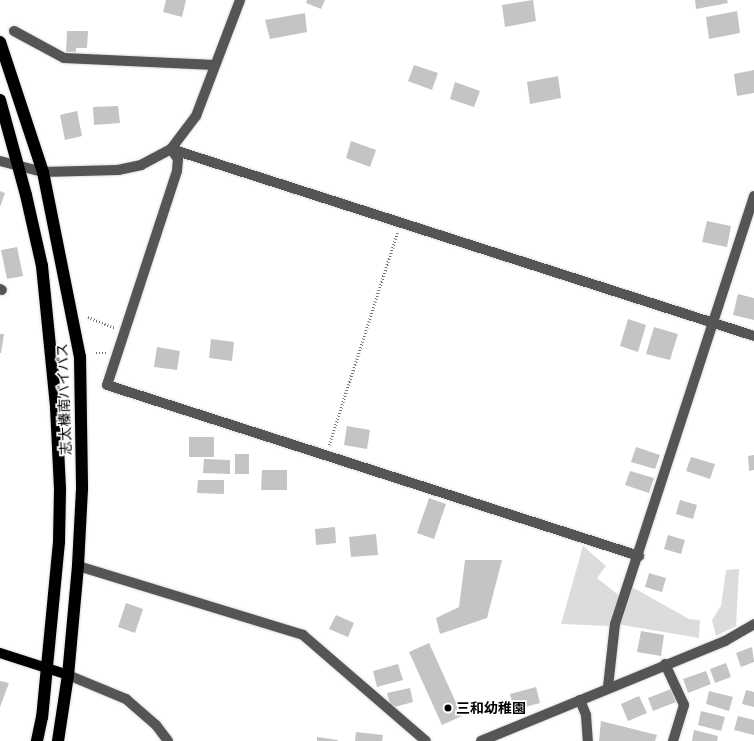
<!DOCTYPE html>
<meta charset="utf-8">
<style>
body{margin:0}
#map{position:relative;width:754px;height:741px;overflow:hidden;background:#fff;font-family:"DM Sans","Noto Sans JP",sans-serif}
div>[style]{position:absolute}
.green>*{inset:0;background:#dcdcdc}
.building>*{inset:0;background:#c4c4c4}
.path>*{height:2.5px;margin-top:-1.25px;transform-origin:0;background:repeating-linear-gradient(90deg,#777 0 1px,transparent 0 3px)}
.roads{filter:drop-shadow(0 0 1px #dbdbdb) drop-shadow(0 0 1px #dbdbdb)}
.minor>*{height:10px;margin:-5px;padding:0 5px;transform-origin:5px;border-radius:5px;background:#555}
.major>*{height:10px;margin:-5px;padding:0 5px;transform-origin:5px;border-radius:5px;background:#000}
.highway>*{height:12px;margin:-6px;padding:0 6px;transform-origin:6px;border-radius:6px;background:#000}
.dots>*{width:11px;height:11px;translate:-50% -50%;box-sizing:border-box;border:2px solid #fff;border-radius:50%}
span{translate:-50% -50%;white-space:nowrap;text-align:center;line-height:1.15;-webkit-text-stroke:3.5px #fff;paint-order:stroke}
.street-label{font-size:14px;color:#000}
.poi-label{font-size:14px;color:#000;font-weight:700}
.left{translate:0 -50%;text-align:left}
</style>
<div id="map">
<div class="green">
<div style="clip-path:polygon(583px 546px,606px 566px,597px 578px,622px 598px,610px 626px,561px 624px)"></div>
<div style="clip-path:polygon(739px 569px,736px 626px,716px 636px,712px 620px,721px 606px,726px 570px)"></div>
<div style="clip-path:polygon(632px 587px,689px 619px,700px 620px,699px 638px,617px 624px)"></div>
</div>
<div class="building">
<div style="clip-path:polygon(166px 0,186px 0,182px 17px,163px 12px)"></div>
<div style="clip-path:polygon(307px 0,325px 0,321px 9px,306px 3px)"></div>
<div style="clip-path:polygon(533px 0,536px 21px,505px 27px,502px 5px)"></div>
<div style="clip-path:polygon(695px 0,727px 0,728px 3px,696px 9px)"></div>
<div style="clip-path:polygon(737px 11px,740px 33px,709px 39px,706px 17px)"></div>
<div style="clip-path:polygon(305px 13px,307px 32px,270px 39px,265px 20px)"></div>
<div style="clip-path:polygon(67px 31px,88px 31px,87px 48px,76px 48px,76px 52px,66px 52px)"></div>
<div style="clip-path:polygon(414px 65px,438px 73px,432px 90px,408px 81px)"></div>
<div style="clip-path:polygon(754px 70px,754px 93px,737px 96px,734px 74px)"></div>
<div style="clip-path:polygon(558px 76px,561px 98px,530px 104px,527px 82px)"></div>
<div style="clip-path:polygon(455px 82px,480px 91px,474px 107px,450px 99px)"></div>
<div style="clip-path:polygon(118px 106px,120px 123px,94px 125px,93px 107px)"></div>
<div style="clip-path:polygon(77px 111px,82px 136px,65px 140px,60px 115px)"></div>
<div style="clip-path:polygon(351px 141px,376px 150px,370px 167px,346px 158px)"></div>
<div style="clip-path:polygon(0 191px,5px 193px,0 207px)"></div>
<div style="clip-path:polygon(707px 221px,731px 226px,727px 247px,702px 242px)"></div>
<div style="clip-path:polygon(17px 247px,23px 276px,7px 279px,1px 250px)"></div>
<div style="clip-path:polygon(738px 294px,754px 298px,754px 320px,733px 315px)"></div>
<div style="clip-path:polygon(628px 319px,646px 325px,638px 352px,620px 346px)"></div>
<div style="clip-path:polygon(654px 327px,678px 334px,670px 360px,646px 354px)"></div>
<div style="clip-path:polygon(0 334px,4px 334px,1px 353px,0 353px)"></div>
<div style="clip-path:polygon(211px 339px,234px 342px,232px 361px,209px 358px)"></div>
<div style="clip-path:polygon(157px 347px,180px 351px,177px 370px,154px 367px)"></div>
<div style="clip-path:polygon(347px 426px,370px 430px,367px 449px,344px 445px)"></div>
<div style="clip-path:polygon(189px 437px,214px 437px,214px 457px,189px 457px)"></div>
<div style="clip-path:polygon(636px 447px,660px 455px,655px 469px,631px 462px)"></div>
<div style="clip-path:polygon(235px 454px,249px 454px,249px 474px,235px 474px)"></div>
<div style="clip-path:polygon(754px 455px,754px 470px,749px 471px,748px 456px)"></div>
<div style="clip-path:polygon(691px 457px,715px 464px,710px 479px,686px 471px)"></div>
<div style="clip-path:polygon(204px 459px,230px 460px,230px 474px,203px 473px)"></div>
<div style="clip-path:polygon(262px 470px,287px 470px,287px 490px,261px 490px)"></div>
<div style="clip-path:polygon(630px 471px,654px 478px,649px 493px,625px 485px)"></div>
<div style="clip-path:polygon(198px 480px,224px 480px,224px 494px,197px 493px)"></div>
<div style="clip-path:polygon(429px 498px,446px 504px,434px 539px,417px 533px)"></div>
<div style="clip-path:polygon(680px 500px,697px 505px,693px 519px,676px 514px)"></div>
<div style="clip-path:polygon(335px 527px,336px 543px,316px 545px,315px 529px)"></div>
<div style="clip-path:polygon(376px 534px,378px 555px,351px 557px,349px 537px)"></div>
<div style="clip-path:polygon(668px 535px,685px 540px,681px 554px,664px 549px)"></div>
<div style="clip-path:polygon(465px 560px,502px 560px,487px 618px,440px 634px,436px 618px,459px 607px)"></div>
<div style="clip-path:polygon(649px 573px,666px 578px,662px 592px,645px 587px)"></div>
<div style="clip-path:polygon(126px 603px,143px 609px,135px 633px,118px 627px)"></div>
<div style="clip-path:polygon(336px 615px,354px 623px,348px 637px,329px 629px)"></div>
<div style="clip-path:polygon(641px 631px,664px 635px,661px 656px,637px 652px)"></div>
<div style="clip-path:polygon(429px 643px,462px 716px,442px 725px,409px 652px)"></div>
<div style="clip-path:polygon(752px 647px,754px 662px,741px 667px,736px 653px)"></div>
<div style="clip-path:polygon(726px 663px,731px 677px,715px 683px,710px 669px)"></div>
<div style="clip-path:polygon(398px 664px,403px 680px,377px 687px,373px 671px)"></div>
<div style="clip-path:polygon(706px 671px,711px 684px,688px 693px,683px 679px)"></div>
<div style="clip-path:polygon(0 681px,9px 683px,0 707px)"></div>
<div style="clip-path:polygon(536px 687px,540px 703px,514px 710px,510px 694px)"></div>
<div style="clip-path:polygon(410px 688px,413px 702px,391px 708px,387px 693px)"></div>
<div style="clip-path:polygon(671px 689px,676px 702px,653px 711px,648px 698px)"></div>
<div style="clip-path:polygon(746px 690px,754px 692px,754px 707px,742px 704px)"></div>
<div style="clip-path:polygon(709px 691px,733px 697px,729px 711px,706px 704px)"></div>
<div style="clip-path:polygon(639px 696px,647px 713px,628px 721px,621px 704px)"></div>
<div style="clip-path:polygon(701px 711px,725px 717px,721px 731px,698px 725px)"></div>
<div style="clip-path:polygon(738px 716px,754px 720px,754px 735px,734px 730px)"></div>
<div style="clip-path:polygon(601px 721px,657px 735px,655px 741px,599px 741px)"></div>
<div style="clip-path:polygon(694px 730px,718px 736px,717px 741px,692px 741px)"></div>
<div style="clip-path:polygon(356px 732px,383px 735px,382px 741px,355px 741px)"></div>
<div style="clip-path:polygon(317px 737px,338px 740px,338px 741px,317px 741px)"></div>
</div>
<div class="path">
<div style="left:88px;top:317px;width:29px;rotate:22deg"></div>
<div style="left:96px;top:353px;width:10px"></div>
<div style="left:329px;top:445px;width:223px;rotate:-72.2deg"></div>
</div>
<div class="roads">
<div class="minor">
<div style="left:14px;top:31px;width:57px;rotate:28.4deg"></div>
<div style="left:64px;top:58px;width:151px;rotate:2.7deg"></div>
<div style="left:171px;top:149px;width:12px;rotate:55deg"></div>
<div style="left:178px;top:159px;width:12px;rotate:95deg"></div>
<div style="left:177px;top:171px;width:225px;rotate:108.1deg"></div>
<div style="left:107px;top:385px;width:559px;rotate:17.82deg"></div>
<div style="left:171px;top:149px;width:612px;rotate:17.78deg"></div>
<div style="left:0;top:161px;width:44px;rotate:14.3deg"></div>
<div style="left:43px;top:172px;width:75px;rotate:-1.5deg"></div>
<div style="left:118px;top:170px;width:24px;rotate:-12deg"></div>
<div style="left:141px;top:165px;width:34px;rotate:-28deg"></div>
<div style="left:171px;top:149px;width:41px;rotate:-52.9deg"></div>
<div style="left:196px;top:116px;width:124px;rotate:-69.2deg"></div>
<div style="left:0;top:289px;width:2px;rotate:27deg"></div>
<div style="left:78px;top:566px;width:235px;rotate:17deg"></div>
<div style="left:303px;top:635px;width:162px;rotate:40.8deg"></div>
<div style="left:665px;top:664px;width:45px;rotate:65.1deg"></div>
<div style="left:684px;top:705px;width:38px;rotate:107deg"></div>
<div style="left:68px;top:675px;width:63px;rotate:22.5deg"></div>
<div style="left:126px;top:699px;width:40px;rotate:41deg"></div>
<div style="left:156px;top:725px;width:20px;rotate:53deg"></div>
<div style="left:608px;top:687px;width:63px;rotate:-83.7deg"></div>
<div style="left:615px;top:624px;width:450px;rotate:-72deg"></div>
<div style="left:580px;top:700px;width:16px;rotate:68deg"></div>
<div style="left:586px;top:715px;width:26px;rotate:86deg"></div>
<div style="left:481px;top:741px;width:264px;rotate:-22.3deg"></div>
<div style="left:725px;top:641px;width:34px;rotate:-30deg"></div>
</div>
<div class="major">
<div style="left:0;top:653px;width:71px;rotate:17.9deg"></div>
</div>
<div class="highway">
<div style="left:0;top:42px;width:137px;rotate:71.7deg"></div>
<div style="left:43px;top:172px;width:189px;rotate:78.7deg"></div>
<div style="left:80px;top:357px;width:132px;rotate:89.1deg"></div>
<div style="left:82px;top:489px;width:77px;rotate:93deg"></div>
<div style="left:78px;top:566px;width:109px;rotate:95.2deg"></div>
<div style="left:68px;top:675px;width:67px;rotate:98.6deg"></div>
<div style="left:0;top:100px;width:98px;rotate:74.7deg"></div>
<div style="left:26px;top:195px;width:73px;rotate:77.3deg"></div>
<div style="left:42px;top:266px;width:142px;rotate:84.3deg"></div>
<div style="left:56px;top:407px;width:83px;rotate:87.2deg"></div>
<div style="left:60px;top:490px;width:52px;rotate:91.1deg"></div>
<div style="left:59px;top:542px;width:176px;rotate:95.5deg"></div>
<div style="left:42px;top:717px;width:25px;rotate:102deg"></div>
</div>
</div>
<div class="dots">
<div style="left:448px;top:708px;background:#000"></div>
</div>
<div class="street-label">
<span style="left:64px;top:399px;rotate:-92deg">志太榛南バイパス</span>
</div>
<div class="poi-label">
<span class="left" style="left:456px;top:708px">三和幼稚園</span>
</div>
</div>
